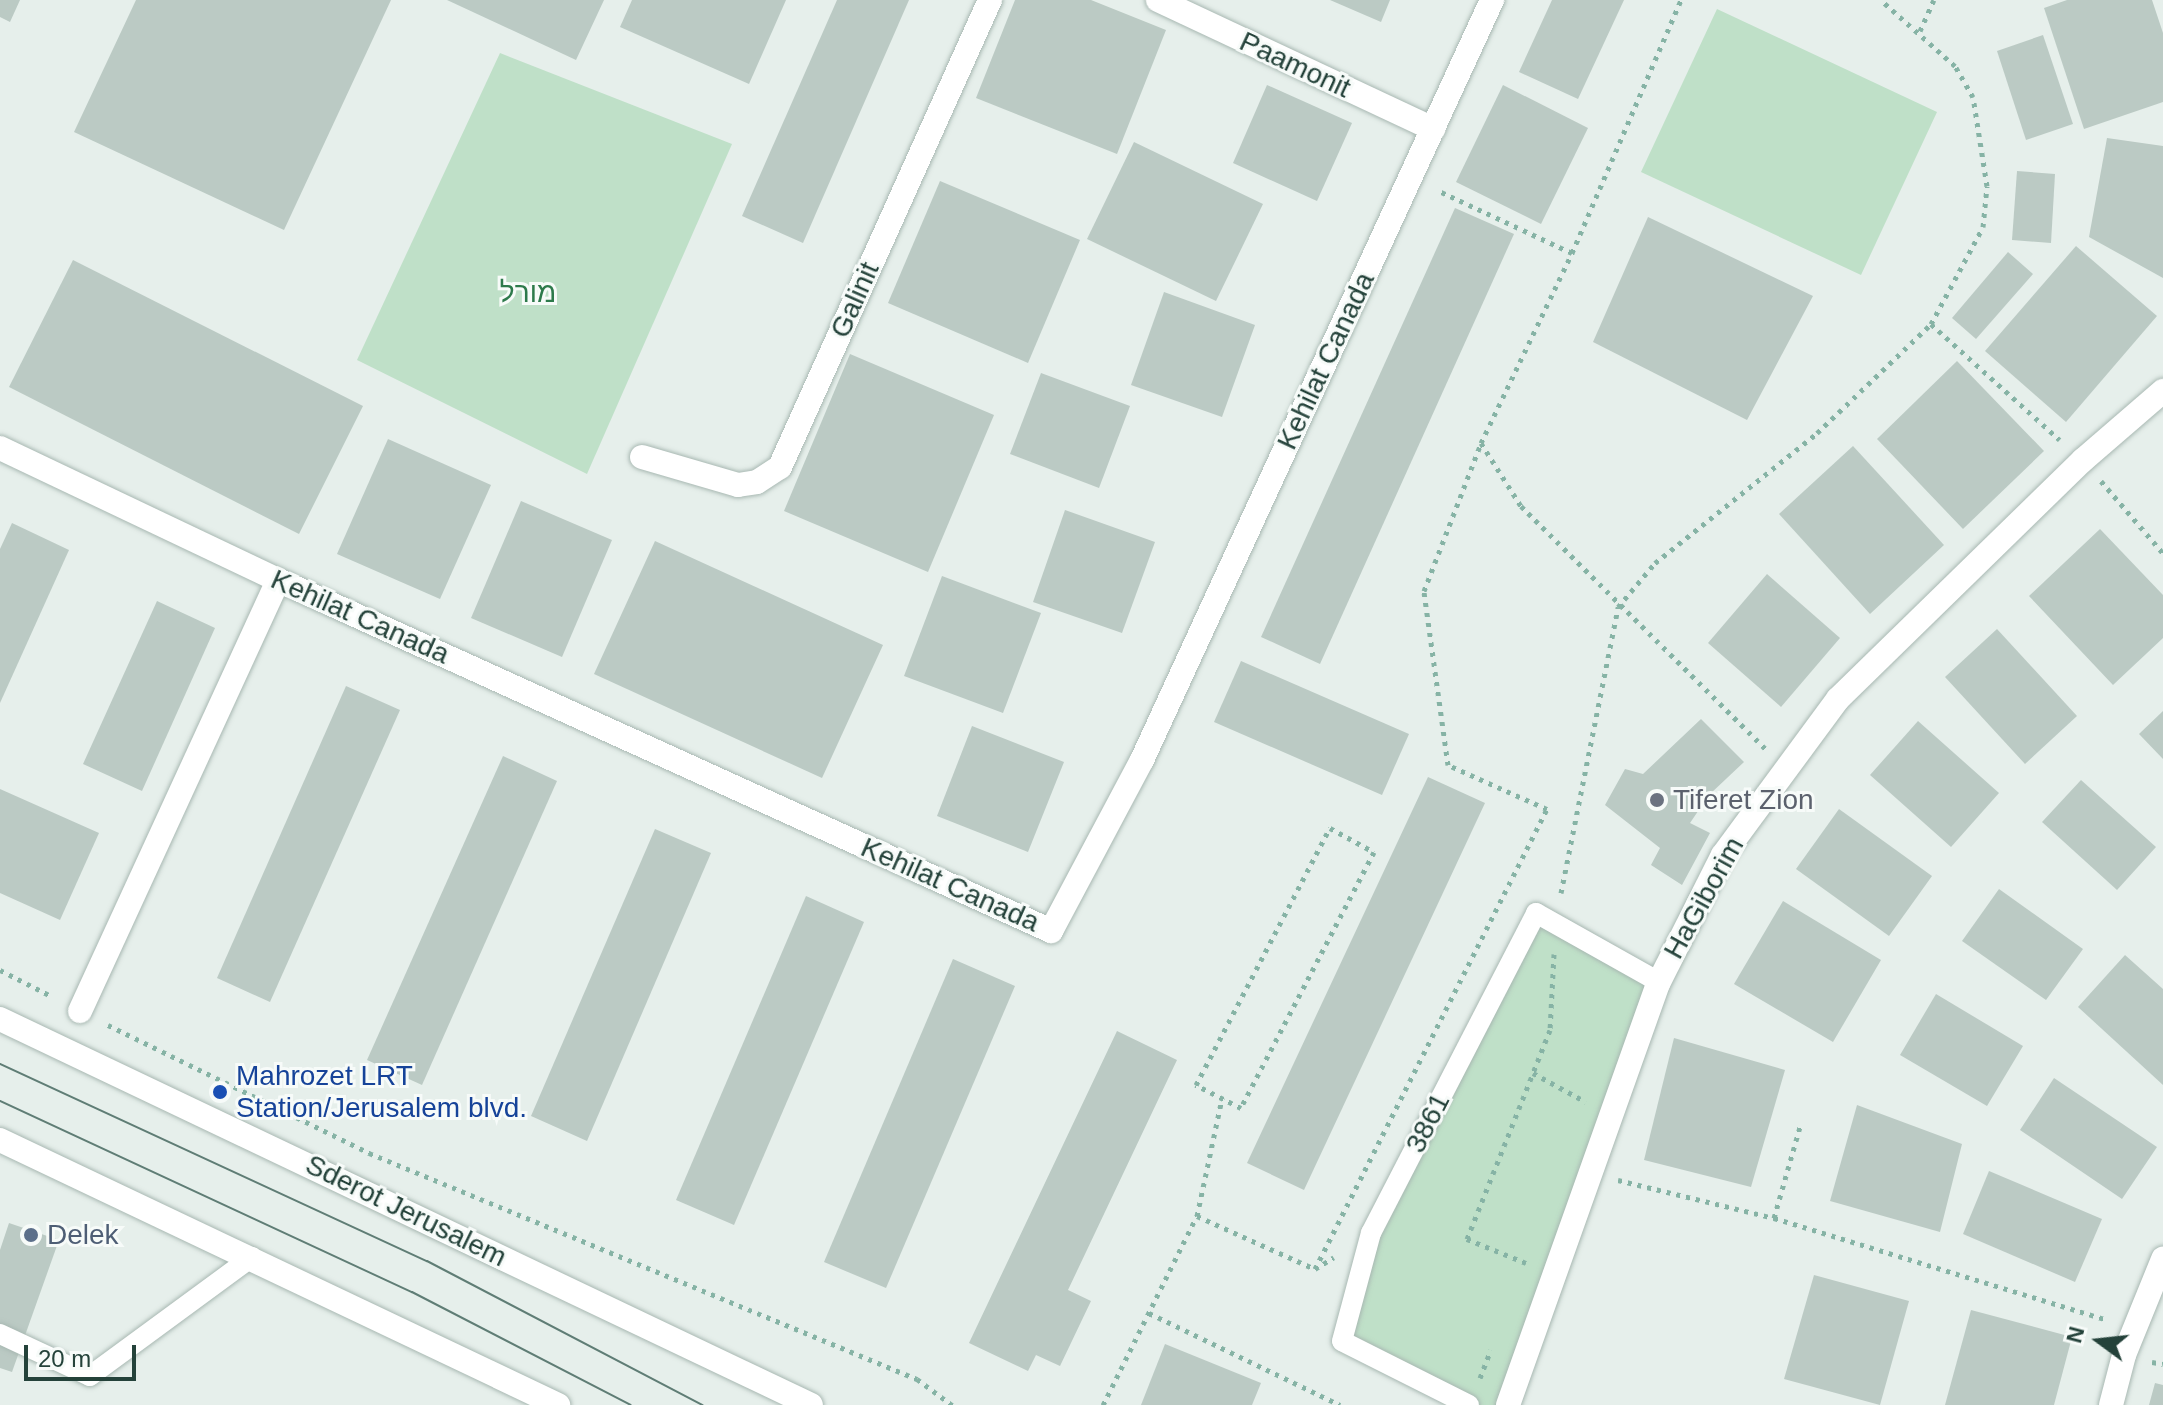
<!DOCTYPE html>
<meta charset="utf-8">
<style>
body{margin:0}
#map{position:relative;width:2163px;height:1405px;overflow:hidden;background:#e6efeb;font-family:Helvetica,Heebo,sans-serif}
div>[style]{position:absolute}
.green>*{inset:0;background:#bfe0c8}
.building>*{inset:0;background:#bbcac4}
.path>*{height:5px;margin-top:-2.5px;transform-origin:0;background:repeating-linear-gradient(90deg,#86b3a5 0 4px,transparent 0 10px)}
.roads{filter:drop-shadow(0 0 2px #a8b8b2) drop-shadow(0 0 2px #a8b8b2)}
.lane>*{height:20px;margin:-10px;padding:0 10px;transform-origin:10px;border-radius:10px;background:#fff}
.street>*{height:24px;margin:-12px;padding:0 12px;transform-origin:12px;border-radius:12px;background:#fff}
.secondary>*{height:24px;margin:-12px;padding:0 12px;transform-origin:12px;border-radius:12px;background:#fff}
.tram>*{height:2px;margin:-1px;padding:0 1px;transform-origin:1px;border-radius:1px;background:#5f7d75}
.dots>*{width:22px;height:22px;translate:-50% -50%;box-sizing:border-box;border:4px solid #f7fbf9;border-radius:50%}
span{translate:-50% -50%;white-space:nowrap;text-align:center;line-height:1.15;-webkit-text-stroke:6px #f7fbf9;paint-order:stroke}
.street-label{font-size:28px;color:#24423a}
.park-label{font-size:28px;color:#2d7a4b}
.worship-label{font-size:28px;color:#5b616d}
.left{translate:0 -50%;text-align:left}
.transit-label{font-size:28px;color:#164399}
.service-label{font-size:28px;color:#4e5e75}
.north{position:absolute;left:2059px;top:1301px;width:80px;height:80px;-webkit-text-stroke:6px #f7fbf9;paint-order:stroke;rotate:285deg;font-size:22px;font-weight:700;line-height:32px;text-align:center;color:#24423a}
.north::after{content:'';display:block;margin:auto;width:28px;height:36px;background:#24423a;clip-path:polygon(50% 0,100% 100%,50% 72%,0 100%)}
.scale{position:absolute;left:24px;top:1345px;width:112px;height:36px;box-sizing:border-box;border:4px solid #24423a;border-top:0;padding-left:10px;font-size:24px;line-height:28px;white-space:nowrap;color:#24423a;-webkit-text-stroke:6px #f7fbf9;paint-order:stroke}
</style>
<div id="map">
<div class="green">
<div style="clip-path:polygon(1717px 9px,1937px 112px,1861px 275px,1641px 172px)"></div>
<div style="clip-path:polygon(500px 53px,732px 144px,587px 474px,357px 360px)"></div>
<div style="clip-path:polygon(1536px 913px,1659px 982px,1508px 1405px,1469px 1405px,1342px 1341px,1371px 1233px)"></div>
</div>
<div class="building">
<div style="clip-path:polygon(0 0,20px 0,10px 22px,0 17px)"></div>
<div style="clip-path:polygon(136px 0,391px 0,284px 230px,74px 132px)"></div>
<div style="clip-path:polygon(447px 0,604px 0,576px 60px)"></div>
<div style="clip-path:polygon(632px 0,786px 0,749px 84px,620px 27px)"></div>
<div style="clip-path:polygon(837px 0,909px 0,803px 243px,742px 216px)"></div>
<div style="clip-path:polygon(1015px 0,1091px 0,1166px 30px,1117px 154px,976px 98px)"></div>
<div style="clip-path:polygon(1330px 0,1390px 0,1381px 22px)"></div>
<div style="clip-path:polygon(1552px 0,1624px 0,1578px 99px,1519px 72px)"></div>
<div style="clip-path:polygon(2067px 0,2152px 0,2163px 33px,2163px 102px,2084px 129px,2044px 8px)"></div>
<div style="clip-path:polygon(2043px 35px,2073px 124px,2026px 140px,1997px 51px)"></div>
<div style="clip-path:polygon(1267px 85px,1352px 123px,1317px 201px,1233px 163px)"></div>
<div style="clip-path:polygon(1503px 85px,1588px 128px,1541px 224px,1456px 182px)"></div>
<div style="clip-path:polygon(2107px 138px,2163px 146px,2163px 278px,2089px 237px)"></div>
<div style="clip-path:polygon(1134px 142px,1263px 204px,1216px 301px,1087px 239px)"></div>
<div style="clip-path:polygon(2017px 171px,2055px 174px,2051px 243px,2012px 240px)"></div>
<div style="clip-path:polygon(940px 181px,1080px 240px,1028px 363px,888px 303px)"></div>
<div style="clip-path:polygon(1455px 208px,1514px 234px,1320px 664px,1261px 637px)"></div>
<div style="clip-path:polygon(1648px 217px,1813px 296px,1747px 420px,1593px 342px)"></div>
<div style="clip-path:polygon(2076px 246px,2157px 316px,2066px 422px,1985px 351px)"></div>
<div style="clip-path:polygon(2008px 252px,2033px 274px,1976px 339px,1952px 318px)"></div>
<div style="clip-path:polygon(73px 260px,363px 406px,299px 534px,9px 387px)"></div>
<div style="clip-path:polygon(1164px 292px,1255px 325px,1222px 417px,1131px 385px)"></div>
<div style="clip-path:polygon(850px 354px,994px 415px,928px 572px,784px 511px)"></div>
<div style="clip-path:polygon(1957px 361px,2044px 451px,1963px 529px,1877px 439px)"></div>
<div style="clip-path:polygon(1041px 373px,1130px 406px,1099px 488px,1010px 454px)"></div>
<div style="clip-path:polygon(388px 439px,491px 485px,440px 599px,337px 554px)"></div>
<div style="clip-path:polygon(1853px 446px,1944px 545px,1870px 614px,1779px 514px)"></div>
<div style="clip-path:polygon(521px 501px,612px 540px,562px 657px,471px 618px)"></div>
<div style="clip-path:polygon(1065px 510px,1155px 542px,1122px 633px,1033px 602px)"></div>
<div style="clip-path:polygon(12px 523px,69px 550px,0 703px,0 549px)"></div>
<div style="clip-path:polygon(2100px 529px,2163px 595px,2163px 638px,2113px 685px,2029px 596px)"></div>
<div style="clip-path:polygon(655px 541px,883px 645px,822px 778px,594px 674px)"></div>
<div style="clip-path:polygon(1767px 574px,1840px 638px,1781px 707px,1708px 643px)"></div>
<div style="clip-path:polygon(942px 576px,1041px 613px,1003px 713px,904px 676px)"></div>
<div style="clip-path:polygon(157px 601px,215px 628px,142px 791px,83px 764px)"></div>
<div style="clip-path:polygon(1997px 629px,2077px 716px,2025px 764px,1945px 677px)"></div>
<div style="clip-path:polygon(1241px 661px,1409px 734px,1382px 795px,1214px 722px)"></div>
<div style="clip-path:polygon(346px 686px,400px 710px,270px 1002px,217px 978px)"></div>
<div style="clip-path:polygon(2163px 711px,2163px 759px,2139px 734px)"></div>
<div style="clip-path:polygon(1701px 719px,1744px 762px,1709px 795px,1690px 823px,1710px 833px,1682px 885px,1651px 865px,1660px 848px,1605px 805px,1625px 769px,1643px 774px)"></div>
<div style="clip-path:polygon(1918px 721px,1999px 793px,1951px 847px,1870px 775px)"></div>
<div style="clip-path:polygon(972px 726px,1064px 762px,1028px 852px,937px 816px)"></div>
<div style="clip-path:polygon(503px 756px,557px 781px,422px 1085px,367px 1060px)"></div>
<div style="clip-path:polygon(1428px 777px,1485px 803px,1304px 1190px,1247px 1163px)"></div>
<div style="clip-path:polygon(2081px 780px,2156px 847px,2117px 890px,2042px 822px)"></div>
<div style="clip-path:polygon(0 789px,99px 833px,60px 920px,0 893px)"></div>
<div style="clip-path:polygon(1839px 809px,1932px 876px,1889px 936px,1796px 869px)"></div>
<div style="clip-path:polygon(655px 829px,711px 853px,587px 1141px,531px 1116px)"></div>
<div style="clip-path:polygon(1999px 889px,2083px 949px,2046px 1000px,1962px 941px)"></div>
<div style="clip-path:polygon(806px 896px,864px 922px,734px 1225px,676px 1200px)"></div>
<div style="clip-path:polygon(1783px 901px,1881px 960px,1833px 1042px,1734px 984px)"></div>
<div style="clip-path:polygon(2125px 955px,2163px 989px,2163px 1085px,2078px 1007px)"></div>
<div style="clip-path:polygon(953px 959px,1015px 986px,886px 1288px,824px 1262px)"></div>
<div style="clip-path:polygon(1936px 994px,2023px 1046px,1987px 1106px,1900px 1055px)"></div>
<div style="clip-path:polygon(1117px 1031px,1177px 1060px,1068px 1290px,1091px 1301px,1060px 1366px,1036px 1355px,1028px 1371px,969px 1343px)"></div>
<div style="clip-path:polygon(1674px 1038px,1785px 1070px,1751px 1187px,1644px 1160px)"></div>
<div style="clip-path:polygon(2054px 1078px,2157px 1147px,2122px 1199px,2020px 1130px)"></div>
<div style="clip-path:polygon(1857px 1105px,1962px 1144px,1940px 1232px,1830px 1201px)"></div>
<div style="clip-path:polygon(1989px 1171px,2102px 1219px,2075px 1282px,1963px 1234px)"></div>
<div style="clip-path:polygon(9px 1223px,59px 1240px,12px 1372px,0 1368px,0 1250px)"></div>
<div style="clip-path:polygon(1814px 1275px,1909px 1301px,1880px 1405px,1784px 1379px)"></div>
<div style="clip-path:polygon(1971px 1310px,2072px 1337px,2054px 1405px,1945px 1405px)"></div>
<div style="clip-path:polygon(1165px 1344px,1261px 1383px,1252px 1405px,1141px 1405px)"></div>
<div style="clip-path:polygon(2155px 1383px,2163px 1385px,2163px 1405px,2149px 1405px)"></div>
</div>
<div class="path">
<div style="left:1920px;top:31px;width:34px;rotate:-66deg"></div>
<div style="left:1572px;top:253px;width:275px;rotate:-66.7deg"></div>
<div style="left:1931px;top:324px;width:173px;rotate:42deg"></div>
<div style="left:1481px;top:443px;width:75px;rotate:57.6deg"></div>
<div style="left:1521px;top:506px;width:344px;rotate:44.8deg"></div>
<div style="left:2101px;top:481px;width:95px;rotate:49.3deg"></div>
<div style="left:1330px;top:828px;width:50px;rotate:28.6deg"></div>
<div style="left:1374px;top:852px;width:288px;rotate:117.5deg"></div>
<div style="left:1241px;top:1108px;width:51px;rotate:-152.9deg"></div>
<div style="left:1196px;top:1085px;width:290px;rotate:-62.5deg"></div>
<div style="left:1561px;top:893px;width:292px;rotate:-78.7deg"></div>
<div style="left:1618px;top:607px;width:57px;rotate:-49.9deg"></div>
<div style="left:1655px;top:563px;width:208px;rotate:-38.7deg"></div>
<div style="left:1817px;top:433px;width:158px;rotate:-43.7deg"></div>
<div style="left:1931px;top:324px;width:110px;rotate:-61.8deg"></div>
<div style="left:1983px;top:227px;width:41px;rotate:-84.4deg"></div>
<div style="left:1987px;top:186px;width:90px;rotate:-98.9deg"></div>
<div style="left:1973px;top:97px;width:36px;rotate:-120deg"></div>
<div style="left:1955px;top:66px;width:99px;rotate:-138.3deg"></div>
<div style="left:1554px;top:954px;width:76px;rotate:93deg"></div>
<div style="left:1550px;top:1030px;width:46px;rotate:111.6deg"></div>
<div style="left:1533px;top:1073px;width:60px;rotate:28.7deg"></div>
<div style="left:0;top:970px;width:59px;rotate:27deg"></div>
<div style="left:108px;top:1025px;width:291px;rotate:26.1deg"></div>
<div style="left:369px;top:1153px;width:593px;rotate:22.41deg"></div>
<div style="left:917px;top:1379px;width:44px;rotate:36.6deg"></div>
<div style="left:1618px;top:1180px;width:161px;rotate:13.7deg"></div>
<div style="left:1774px;top:1218px;width:346px;rotate:17deg"></div>
<div style="left:1197px;top:1216px;width:129px;rotate:24.2deg"></div>
<div style="left:1315px;top:1269px;width:22px;rotate:-32deg"></div>
<div style="left:1774px;top:1218px;width:95px;rotate:-74.1deg"></div>
<div style="left:1526px;top:1263px;width:64px;rotate:-157.9deg"></div>
<div style="left:1467px;top:1239px;width:179px;rotate:-68.3deg"></div>
<div style="left:1315px;top:1269px;width:515px;rotate:-63.24deg"></div>
<div style="left:1547px;top:809px;width:108px;rotate:-156deg"></div>
<div style="left:1448px;top:765px;width:176px;rotate:-97.9deg"></div>
<div style="left:1424px;top:591px;width:159px;rotate:-68.9deg"></div>
<div style="left:1481px;top:443px;width:211px;rotate:-64.4deg"></div>
<div style="left:1572px;top:253px;width:149px;rotate:-155deg"></div>
<div style="left:1149px;top:1313px;width:212px;rotate:25.7deg"></div>
<div style="left:2152px;top:1362px;width:11px;rotate:10deg"></div>
<div style="left:1480px;top:1378px;width:30px;rotate:-69deg"></div>
<div style="left:1103px;top:1405px;width:211px;rotate:-63.6deg"></div>
<div style="left:1197px;top:1216px;width:121px;rotate:-78deg"></div>
</div>
<div class="roads">
<div class="lane">
<div style="left:0;top:1334px;width:99px;rotate:25deg"></div>
<div style="left:90px;top:1376px;width:201px;rotate:-36.3deg"></div>
<div style="left:1469px;top:1405px;width:142px;rotate:-153.3deg"></div>
<div style="left:1342px;top:1341px;width:112px;rotate:-75deg"></div>
<div style="left:1371px;top:1233px;width:360px;rotate:-62.7deg"></div>
<div style="left:1536px;top:913px;width:141px;rotate:29.3deg"></div>
</div>
<div class="street">
<div style="left:1158px;top:0;width:304px;rotate:25.1deg"></div>
<div style="left:0;top:448px;width:308px;rotate:25.4deg"></div>
<div style="left:278px;top:580px;width:849px;rotate:24.42deg"></div>
<div style="left:1051px;top:931px;width:194px;rotate:-62deg"></div>
<div style="left:1142px;top:760px;width:837px;rotate:-65.27deg"></div>
<div style="left:642px;top:457px;width:100px;rotate:16.3deg"></div>
<div style="left:738px;top:485px;width:19px;rotate:-9deg"></div>
<div style="left:757px;top:482px;width:27px;rotate:-33deg"></div>
<div style="left:780px;top:467px;width:512px;rotate:-65.79deg"></div>
<div style="left:80px;top:1011px;width:474px;rotate:-65.3deg"></div>
<div style="left:1508px;top:1405px;width:449px;rotate:-70.4deg"></div>
<div style="left:1659px;top:982px;width:142px;rotate:-63.3deg"></div>
<div style="left:1723px;top:855px;width:194px;rotate:-53.6deg"></div>
<div style="left:1838px;top:699px;width:342px;rotate:-44.3deg"></div>
<div style="left:2083px;top:460px;width:106px;rotate:-40.8deg"></div>
<div style="left:2111px;top:1405px;width:52px;rotate:-75.4deg"></div>
<div style="left:2124px;top:1355px;width:104px;rotate:-67.9deg"></div>
</div>
<div class="secondary">
<div style="left:0;top:1019px;width:898px;rotate:25.45deg"></div>
<div style="left:0;top:1140px;width:618px;rotate:25.4deg"></div>
</div>
</div>
<div class="tram">
<div style="left:0;top:1064px;width:470px;rotate:24.8deg"></div>
<div style="left:427px;top:1261px;width:311px;rotate:27.6deg"></div>
<div style="left:0;top:1101px;width:454px;rotate:24.9deg"></div>
<div style="left:412px;top:1292px;width:246px;rotate:27.3deg"></div>
</div>
<div class="dots">
<div style="left:1657px;top:800px;background:#6b7280"></div>
<div style="left:220px;top:1092px;background:#1a4fb4"></div>
<div style="left:31px;top:1235px;background:#5c6f8a"></div>
</div>
<div class="street-label">
<span style="left:1295px;top:65px;rotate:25deg">Paamonit</span>
<span style="left:855px;top:300px;rotate:-66deg">Galinit</span>
<span style="left:1326px;top:361px;rotate:-65deg">Kehilat Canada</span>
<span style="left:360px;top:617px;rotate:24deg">Kehilat Canada</span>
<span style="left:950px;top:885px;rotate:24deg">Kehilat Canada</span>
<span style="left:1704px;top:898px;rotate:-61deg">HaGiborim</span>
<span style="left:1428px;top:1123px;rotate:-63deg">3861</span>
<span style="left:406px;top:1211px;rotate:26deg">Sderot Jerusalem</span>
</div>
<div class="park-label">
<span style="left:528px;top:293px">מורל</span>
</div>
<div class="worship-label">
<span class="left" style="left:1673px;top:800px">Tiferet Zion</span>
</div>
<div class="transit-label">
<span class="left" style="left:236px;top:1092px">Mahrozet LRT<br>Station/Jerusalem blvd.</span>
</div>
<div class="service-label">
<span class="left" style="left:47px;top:1235px">Delek</span>
</div>
<div class="north">N</div>
<div class="scale">20 m</div>
</div>
